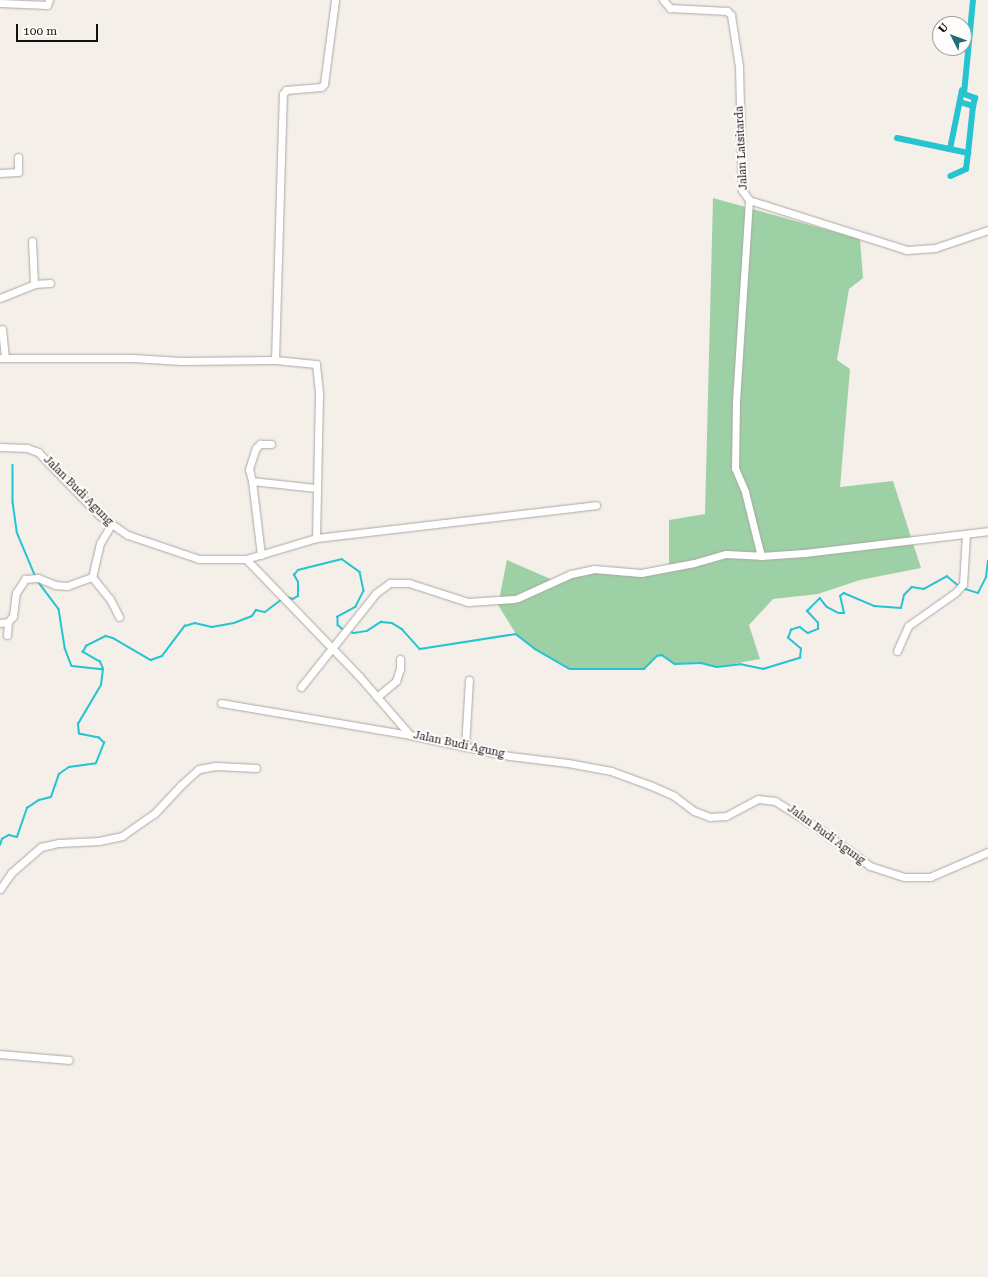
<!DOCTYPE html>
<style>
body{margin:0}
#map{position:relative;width:988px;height:1277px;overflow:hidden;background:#f4efe9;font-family:"Roboto Serif",serif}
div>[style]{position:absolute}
.green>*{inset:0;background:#9dd0a5}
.stream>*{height:1.5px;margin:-0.75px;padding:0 0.75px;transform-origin:0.75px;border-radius:0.75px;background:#25c4d0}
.canal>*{height:6px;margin:-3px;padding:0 3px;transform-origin:3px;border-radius:3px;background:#25c4d0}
.roads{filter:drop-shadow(0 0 1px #aba7a1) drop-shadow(0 0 1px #aba7a1)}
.minor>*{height:7px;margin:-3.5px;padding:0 3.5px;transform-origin:3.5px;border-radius:3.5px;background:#fff}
span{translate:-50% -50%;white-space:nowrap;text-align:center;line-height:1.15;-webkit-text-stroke:4px #fffdfb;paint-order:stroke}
.street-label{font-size:11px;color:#141210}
.north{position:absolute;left:932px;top:16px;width:40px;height:40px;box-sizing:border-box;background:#fffdfb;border:1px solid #a19f9d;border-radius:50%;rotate:312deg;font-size:11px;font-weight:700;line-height:16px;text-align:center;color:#141210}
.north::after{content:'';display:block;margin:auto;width:14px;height:18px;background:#246c78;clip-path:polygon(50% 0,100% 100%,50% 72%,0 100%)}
.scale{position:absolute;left:16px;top:24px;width:82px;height:18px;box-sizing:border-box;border:2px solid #141210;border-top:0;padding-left:5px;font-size:12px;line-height:14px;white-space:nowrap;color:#141210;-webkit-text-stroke:3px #fffdfb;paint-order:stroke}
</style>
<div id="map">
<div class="green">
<div style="clip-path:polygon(713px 198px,860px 239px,863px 278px,849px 289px,837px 360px,850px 369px,840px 487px,893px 481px,921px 568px,860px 580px,818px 594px,773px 599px,749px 625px,760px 659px,717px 667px,701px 663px,675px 664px,662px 655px,657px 656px,644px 669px,570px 669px,535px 649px,516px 634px,498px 605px,507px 560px,555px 581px,588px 567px,623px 576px,669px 569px,669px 520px,705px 514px)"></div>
</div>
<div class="stream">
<div style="left:13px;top:465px;width:37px;rotate:90deg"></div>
<div style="left:13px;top:502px;width:30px;rotate:82deg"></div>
<div style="left:17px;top:532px;width:47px;rotate:67.3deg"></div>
<div style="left:37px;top:580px;width:36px;rotate:53deg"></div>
<div style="left:59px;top:609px;width:39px;rotate:81deg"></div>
<div style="left:65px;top:648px;width:19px;rotate:69deg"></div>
<div style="left:72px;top:666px;width:30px;rotate:6deg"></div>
<div style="left:962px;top:588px;width:17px;rotate:17deg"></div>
<div style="left:978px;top:593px;width:18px;rotate:-63deg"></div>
<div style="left:986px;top:577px;width:16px;rotate:-83deg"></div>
<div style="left:287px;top:597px;width:6px;rotate:18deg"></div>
<div style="left:293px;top:599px;width:6px;rotate:-31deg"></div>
<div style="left:298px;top:596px;width:14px;rotate:-90deg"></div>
<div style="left:298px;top:582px;width:8px;rotate:-120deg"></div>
<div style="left:294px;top:575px;width:6px;rotate:-51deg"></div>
<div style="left:298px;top:570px;width:45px;rotate:-14deg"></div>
<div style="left:342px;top:559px;width:22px;rotate:36deg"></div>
<div style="left:360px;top:572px;width:19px;rotate:78deg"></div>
<div style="left:364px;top:591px;width:18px;rotate:117deg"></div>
<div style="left:356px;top:607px;width:21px;rotate:151deg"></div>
<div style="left:338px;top:617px;width:8px;rotate:90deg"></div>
<div style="left:338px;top:625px;width:8px;rotate:40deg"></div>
<div style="left:348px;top:631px;width:6px;rotate:18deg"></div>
<div style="left:354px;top:633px;width:13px;rotate:-9deg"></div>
<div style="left:367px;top:631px;width:17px;rotate:-33deg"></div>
<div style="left:381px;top:622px;width:11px;rotate:5deg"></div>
<div style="left:392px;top:623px;width:12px;rotate:31deg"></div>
<div style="left:402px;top:629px;width:27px;rotate:48deg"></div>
<div style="left:420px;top:649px;width:97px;rotate:-8.9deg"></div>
<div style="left:516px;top:634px;width:24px;rotate:38deg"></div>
<div style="left:535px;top:649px;width:40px;rotate:29.7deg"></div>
<div style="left:570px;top:669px;width:74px"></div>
<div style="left:644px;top:669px;width:18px;rotate:-45deg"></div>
<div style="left:657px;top:656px;width:5px;rotate:-11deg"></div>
<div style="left:662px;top:655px;width:16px;rotate:35deg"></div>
<div style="left:675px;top:664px;width:26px;rotate:-2deg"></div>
<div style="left:701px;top:663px;width:16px;rotate:14deg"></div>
<div style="left:717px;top:667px;width:23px;rotate:-7deg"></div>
<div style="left:740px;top:664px;width:24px;rotate:12deg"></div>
<div style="left:763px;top:669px;width:39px;rotate:-17deg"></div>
<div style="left:800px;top:658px;width:9px;rotate:-84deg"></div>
<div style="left:801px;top:649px;width:17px;rotate:-140deg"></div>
<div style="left:788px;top:638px;width:9px;rotate:-69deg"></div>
<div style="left:791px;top:630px;width:5px;rotate:-22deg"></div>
<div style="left:796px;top:628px;width:4px;rotate:-14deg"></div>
<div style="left:800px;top:627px;width:10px;rotate:37deg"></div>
<div style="left:808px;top:633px;width:11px;rotate:-22deg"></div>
<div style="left:818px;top:629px;width:6px;rotate:-90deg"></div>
<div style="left:818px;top:623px;width:16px;rotate:-133deg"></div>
<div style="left:807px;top:611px;width:18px;rotate:-45deg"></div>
<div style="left:820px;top:598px;width:11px;rotate:52deg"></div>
<div style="left:827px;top:607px;width:13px;rotate:27deg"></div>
<div style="left:839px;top:613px;width:5px"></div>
<div style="left:844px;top:613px;width:17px;rotate:-103deg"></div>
<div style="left:840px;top:596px;width:5px;rotate:-37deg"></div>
<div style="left:844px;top:593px;width:33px;rotate:23deg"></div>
<div style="left:874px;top:606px;width:27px;rotate:4deg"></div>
<div style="left:901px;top:608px;width:13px;rotate:-77deg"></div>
<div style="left:904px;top:595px;width:11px;rotate:-45deg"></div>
<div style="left:912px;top:587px;width:12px;rotate:9deg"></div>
<div style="left:924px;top:589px;width:26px;rotate:-29deg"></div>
<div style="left:947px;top:576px;width:16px;rotate:40deg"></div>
<div style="left:0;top:845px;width:6px;rotate:-72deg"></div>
<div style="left:2px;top:839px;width:8px;rotate:-30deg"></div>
<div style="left:9px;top:835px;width:8px;rotate:14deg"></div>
<div style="left:17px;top:837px;width:31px;rotate:-71deg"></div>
<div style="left:27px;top:808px;width:14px;rotate:-34deg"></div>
<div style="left:39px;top:800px;width:12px;rotate:-14deg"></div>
<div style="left:51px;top:797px;width:24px;rotate:-71deg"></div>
<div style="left:59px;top:774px;width:12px;rotate:-35deg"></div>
<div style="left:69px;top:767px;width:27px;rotate:-8deg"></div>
<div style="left:96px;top:763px;width:22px;rotate:-68deg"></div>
<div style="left:104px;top:743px;width:7px;rotate:-135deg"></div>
<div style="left:99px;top:738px;width:20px;rotate:-169deg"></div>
<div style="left:79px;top:734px;width:10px;rotate:-96deg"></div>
<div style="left:78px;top:724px;width:45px;rotate:-59.5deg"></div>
<div style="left:101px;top:685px;width:16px;rotate:-83deg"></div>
<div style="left:103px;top:669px;width:8px;rotate:-113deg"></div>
<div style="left:100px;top:662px;width:20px;rotate:-150deg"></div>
<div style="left:83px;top:652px;width:7px;rotate:-63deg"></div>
<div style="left:86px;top:646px;width:22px;rotate:-27deg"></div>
<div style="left:106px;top:636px;width:7px;rotate:16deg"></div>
<div style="left:113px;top:638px;width:44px;rotate:30.1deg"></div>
<div style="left:151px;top:660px;width:12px;rotate:-20deg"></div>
<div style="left:162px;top:656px;width:38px;rotate:-53deg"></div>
<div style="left:185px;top:626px;width:10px;rotate:-17deg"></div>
<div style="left:195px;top:623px;width:17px;rotate:13deg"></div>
<div style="left:212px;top:627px;width:22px;rotate:-10deg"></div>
<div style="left:234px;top:623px;width:19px;rotate:-21deg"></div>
<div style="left:252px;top:616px;width:7px;rotate:-56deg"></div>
<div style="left:256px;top:610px;width:9px;rotate:13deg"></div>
<div style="left:265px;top:612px;width:21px;rotate:-37deg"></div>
</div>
<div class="canal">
<div style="left:973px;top:0;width:94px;rotate:95.5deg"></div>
<div style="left:964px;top:94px;width:12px;rotate:20deg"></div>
<div style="left:975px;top:98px;width:8px;rotate:104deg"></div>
<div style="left:960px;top:102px;width:14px;rotate:17deg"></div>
<div style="left:973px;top:106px;width:47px;rotate:96.1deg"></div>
<div style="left:897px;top:138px;width:73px;rotate:11.9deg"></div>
<div style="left:968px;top:153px;width:16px;rotate:97deg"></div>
<div style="left:966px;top:169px;width:17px;rotate:156deg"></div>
<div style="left:950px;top:149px;width:60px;rotate:-78.5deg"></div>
</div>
<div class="roads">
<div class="minor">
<div style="left:663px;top:0;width:11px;rotate:49deg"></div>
<div style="left:670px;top:8px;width:57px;rotate:3deg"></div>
<div style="left:727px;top:11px;width:6px;rotate:45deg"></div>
<div style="left:731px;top:15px;width:52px;rotate:81.1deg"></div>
<div style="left:739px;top:66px;width:124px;rotate:88.6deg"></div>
<div style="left:742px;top:190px;width:12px;rotate:55deg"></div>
<div style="left:749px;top:200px;width:166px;rotate:17.6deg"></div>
<div style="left:907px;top:250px;width:28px;rotate:-4deg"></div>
<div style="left:935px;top:248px;width:56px;rotate:-18.8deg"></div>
<div style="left:0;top:3px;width:47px;rotate:2.4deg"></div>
<div style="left:47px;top:5px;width:5px;rotate:-68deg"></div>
<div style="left:0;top:173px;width:18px;rotate:-3deg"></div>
<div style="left:18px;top:172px;width:15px;rotate:-90deg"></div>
<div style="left:749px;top:200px;width:200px;rotate:93.7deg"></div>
<div style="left:736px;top:400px;width:68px;rotate:90.8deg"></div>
<div style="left:735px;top:468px;width:26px;rotate:67deg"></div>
<div style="left:745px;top:492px;width:66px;rotate:76deg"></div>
<div style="left:32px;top:241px;width:43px;rotate:87.3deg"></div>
<div style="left:0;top:298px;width:37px;rotate:-22deg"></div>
<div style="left:34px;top:284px;width:16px;rotate:-4deg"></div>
<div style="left:2px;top:329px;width:29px;rotate:84deg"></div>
<div style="left:0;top:358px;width:133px"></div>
<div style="left:133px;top:358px;width:48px;rotate:3.6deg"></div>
<div style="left:181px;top:361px;width:94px;rotate:-0.6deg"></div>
<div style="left:275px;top:360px;width:41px;rotate:5.6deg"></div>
<div style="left:316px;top:364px;width:31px;rotate:84deg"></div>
<div style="left:319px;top:395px;width:143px;rotate:91.2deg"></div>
<div style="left:275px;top:360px;width:266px;rotate:-88.3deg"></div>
<div style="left:283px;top:94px;width:5px;rotate:-53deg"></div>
<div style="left:286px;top:90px;width:35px;rotate:-5deg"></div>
<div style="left:321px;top:87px;width:4px;rotate:-45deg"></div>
<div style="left:324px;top:84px;width:85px;rotate:-82.5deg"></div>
<div style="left:0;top:447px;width:27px;rotate:2deg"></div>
<div style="left:27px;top:448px;width:12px;rotate:20deg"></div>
<div style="left:38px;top:452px;width:88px;rotate:45.9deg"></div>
<div style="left:99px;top:515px;width:35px;rotate:35deg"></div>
<div style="left:128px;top:535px;width:75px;rotate:18.7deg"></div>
<div style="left:199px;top:559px;width:47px"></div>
<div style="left:246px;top:559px;width:163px;rotate:46deg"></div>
<div style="left:359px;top:676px;width:78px;rotate:49.2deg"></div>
<div style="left:410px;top:735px;width:102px;rotate:11.9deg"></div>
<div style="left:510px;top:756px;width:58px;rotate:6.9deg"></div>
<div style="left:568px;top:763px;width:44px;rotate:10.5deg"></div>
<div style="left:611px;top:771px;width:44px;rotate:20.1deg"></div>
<div style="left:652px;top:786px;width:24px;rotate:24deg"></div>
<div style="left:674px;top:796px;width:25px;rotate:37deg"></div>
<div style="left:694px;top:811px;width:17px;rotate:21deg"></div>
<div style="left:710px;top:817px;width:16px;rotate:-4deg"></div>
<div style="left:726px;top:816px;width:36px;rotate:-28deg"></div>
<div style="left:758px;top:799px;width:17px;rotate:7deg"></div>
<div style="left:775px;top:801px;width:51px;rotate:32.1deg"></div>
<div style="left:818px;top:828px;width:64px;rotate:36.2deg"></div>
<div style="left:870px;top:866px;width:36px;rotate:18deg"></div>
<div style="left:904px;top:877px;width:26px"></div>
<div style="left:930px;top:877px;width:63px;rotate:-23.3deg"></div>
<div style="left:252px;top:481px;width:12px;rotate:-104deg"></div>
<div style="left:249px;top:469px;width:22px;rotate:-72deg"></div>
<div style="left:256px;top:448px;width:6px;rotate:-45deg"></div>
<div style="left:260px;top:444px;width:11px"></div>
<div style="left:111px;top:525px;width:21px;rotate:121deg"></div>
<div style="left:100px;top:543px;width:35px;rotate:103deg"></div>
<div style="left:92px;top:577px;width:28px;rotate:51deg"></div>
<div style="left:110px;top:599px;width:20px;rotate:63deg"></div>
<div style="left:261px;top:555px;width:75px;rotate:-96.9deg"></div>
<div style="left:252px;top:481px;width:64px;rotate:6.2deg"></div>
<div style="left:246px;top:559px;width:73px;rotate:-16.7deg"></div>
<div style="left:316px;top:538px;width:282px;rotate:-6.7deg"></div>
<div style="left:518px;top:598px;width:58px;rotate:-24.4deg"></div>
<div style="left:571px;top:574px;width:24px;rotate:-12deg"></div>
<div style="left:594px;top:569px;width:47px;rotate:4.9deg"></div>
<div style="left:641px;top:573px;width:54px;rotate:-10.7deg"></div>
<div style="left:694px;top:563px;width:33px;rotate:-16deg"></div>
<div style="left:726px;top:554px;width:35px;rotate:3deg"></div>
<div style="left:761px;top:556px;width:43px;rotate:-4deg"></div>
<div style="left:804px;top:553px;width:185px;rotate:-6.8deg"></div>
<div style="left:0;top:623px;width:8px;rotate:-7deg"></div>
<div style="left:8px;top:622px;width:8px;rotate:-50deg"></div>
<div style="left:13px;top:616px;width:23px;rotate:-83deg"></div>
<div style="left:16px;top:593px;width:17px;rotate:-57deg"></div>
<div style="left:25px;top:579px;width:13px;rotate:-4deg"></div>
<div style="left:38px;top:578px;width:18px;rotate:22deg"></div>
<div style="left:55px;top:585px;width:12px;rotate:5deg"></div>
<div style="left:67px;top:586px;width:27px;rotate:-20deg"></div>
<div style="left:7px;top:635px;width:13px;rotate:-86deg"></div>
<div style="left:897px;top:651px;width:27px;rotate:-66deg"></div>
<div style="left:908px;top:626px;width:57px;rotate:-35.1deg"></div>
<div style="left:955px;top:593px;width:12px;rotate:-48deg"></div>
<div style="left:963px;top:584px;width:49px;rotate:-86.5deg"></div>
<div style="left:301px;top:687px;width:120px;rotate:-51.4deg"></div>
<div style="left:376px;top:593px;width:17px;rotate:-36deg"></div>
<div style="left:390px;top:583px;width:19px"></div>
<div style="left:409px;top:583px;width:62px;rotate:17.9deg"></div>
<div style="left:468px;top:602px;width:46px;rotate:-3.7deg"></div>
<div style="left:377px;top:697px;width:25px;rotate:-40deg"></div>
<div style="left:396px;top:681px;width:13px;rotate:-72deg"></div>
<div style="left:400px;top:669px;width:10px;rotate:-90deg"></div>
<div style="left:221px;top:703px;width:192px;rotate:9.6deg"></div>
<div style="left:465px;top:747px;width:67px;rotate:-86.6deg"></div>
<div style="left:0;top:889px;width:19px;rotate:-55deg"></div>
<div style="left:11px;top:873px;width:40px;rotate:-41deg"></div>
<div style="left:41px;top:847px;width:18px;rotate:-13deg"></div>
<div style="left:59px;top:843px;width:40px;rotate:-2.9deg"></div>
<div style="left:99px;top:841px;width:24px;rotate:-12deg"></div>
<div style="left:122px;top:836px;width:39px;rotate:-35deg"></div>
<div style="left:154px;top:814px;width:40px;rotate:-47deg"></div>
<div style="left:181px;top:785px;width:24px;rotate:-42deg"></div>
<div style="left:199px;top:769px;width:17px;rotate:-10deg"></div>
<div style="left:216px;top:766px;width:40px;rotate:2.9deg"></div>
<div style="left:0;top:1054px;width:69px;rotate:5deg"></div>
</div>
</div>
<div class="street-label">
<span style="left:742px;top:148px;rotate:-93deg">Jalan Latsitarda</span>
<span style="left:78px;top:491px;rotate:45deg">Jalan Budi Agung</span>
<span style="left:459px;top:745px;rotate:12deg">Jalan Budi Agung</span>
<span style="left:826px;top:835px;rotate:36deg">Jalan Budi Agung</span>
</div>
<div class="north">U</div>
<div class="scale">100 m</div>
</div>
